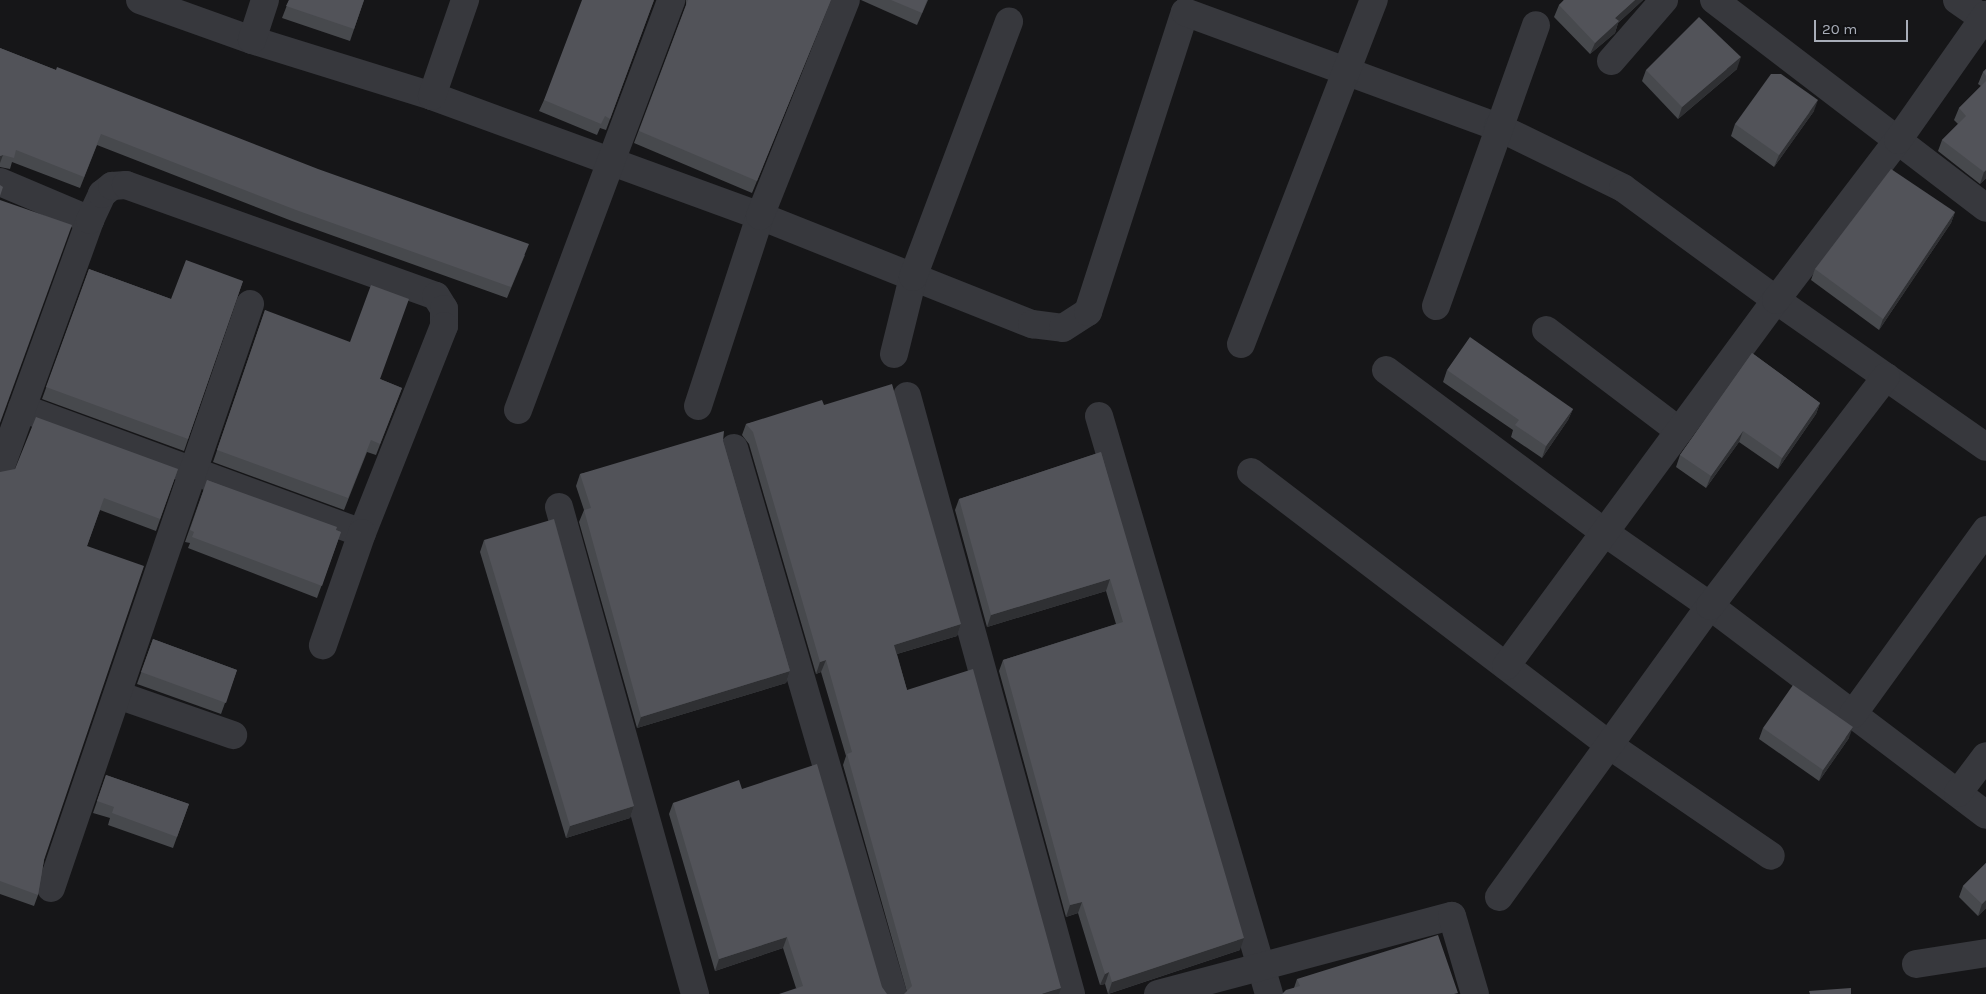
<!DOCTYPE html>
<style>
body{margin:0}
#map{position:relative;width:1986px;height:994px;overflow:hidden;background:#161618;font-family:Karla,sans-serif}
div>[style]{position:absolute}
.street>*{height:28px;margin:-14px;padding:0 14px;transform-origin:14px;border-radius:14px;background:#37383d}
.wall>*{inset:0;background:#47494d}
.shaded-wall>*{inset:0;background:#2f3033}
.building>*{inset:0;background:#525359}
span{translate:-50% -50%;white-space:nowrap;text-align:center;line-height:1.15;-webkit-text-stroke:4px #111113;paint-order:stroke}
.scale{position:absolute;left:1814px;top:20px;width:94px;height:22px;box-sizing:border-box;border:2px solid #a8adb8;border-top:0;padding-left:6px;font-size:15px;line-height:18px;white-space:nowrap;color:#a8adb8;-webkit-text-stroke:4px #111113;paint-order:stroke}
</style>
<div id="map">
<div class="street">
<div style="left:140px;top:0;width:119px;rotate:19.7deg"></div>
<div style="left:252px;top:40px;width:189px;rotate:17.3deg"></div>
<div style="left:432px;top:96px;width:349px;rotate:20.1deg"></div>
<div style="left:760px;top:216px;width:293px;rotate:21.7deg"></div>
<div style="left:1032px;top:324px;width:31px;rotate:7deg"></div>
<div style="left:1063px;top:328px;width:30px;rotate:-33deg"></div>
<div style="left:1088px;top:312px;width:315px;rotate:-72.1deg"></div>
<div style="left:1185px;top:12px;width:333px;rotate:20.2deg"></div>
<div style="left:1498px;top:127px;width:139px;rotate:26deg"></div>
<div style="left:1623px;top:188px;width:190px;rotate:36.2deg"></div>
<div style="left:1776px;top:300px;width:256px;rotate:35deg"></div>
<div style="left:1714px;top:0;width:342px;rotate:37.4deg"></div>
<div style="left:1957px;top:0;width:35px;rotate:35deg"></div>
<div style="left:252px;top:40px;width:42px;rotate:-72deg"></div>
<div style="left:1611px;top:61px;width:81px;rotate:-49deg"></div>
<div style="left:432px;top:96px;width:102px;rotate:-71deg"></div>
<div style="left:0;top:182px;width:98px;rotate:22.9deg"></div>
<div style="left:1436px;top:306px;width:298px;rotate:-70.4deg"></div>
<div style="left:1546px;top:330px;width:167px;rotate:37.2deg"></div>
<div style="left:1241px;top:344px;width:369px;rotate:-68.9deg"></div>
<div style="left:894px;top:354px;width:79px;rotate:-76.1deg"></div>
<div style="left:913px;top:277px;width:273px;rotate:-69.4deg"></div>
<div style="left:1386px;top:370px;width:272px;rotate:36.6deg"></div>
<div style="left:1604px;top:532px;width:129px;rotate:34.9deg"></div>
<div style="left:1710px;top:606px;width:346px;rotate:37.1deg"></div>
<div style="left:907px;top:396px;width:620px;rotate:74.66deg"></div>
<div style="left:698px;top:406px;width:200px;rotate:-71.9deg"></div>
<div style="left:760px;top:216px;width:232px;rotate:-68.3deg"></div>
<div style="left:22px;top:408px;width:362px;rotate:20.2deg"></div>
<div style="left:518px;top:410px;width:438px;rotate:-69.5deg"></div>
<div style="left:1099px;top:416px;width:602px;rotate:73.61deg"></div>
<div style="left:734px;top:448px;width:569px;rotate:73.76deg"></div>
<div style="left:0;top:469px;width:265px;rotate:-70.1deg"></div>
<div style="left:90px;top:220px;width:29px;rotate:-65deg"></div>
<div style="left:102px;top:194px;width:13px;rotate:-39deg"></div>
<div style="left:112px;top:186px;width:14px;rotate:-4deg"></div>
<div style="left:126px;top:185px;width:329px;rotate:19.7deg"></div>
<div style="left:436px;top:296px;width:15px;rotate:58deg"></div>
<div style="left:444px;top:309px;width:17px;rotate:90deg"></div>
<div style="left:444px;top:326px;width:223px;rotate:111.6deg"></div>
<div style="left:362px;top:533px;width:119px;rotate:109.2deg"></div>
<div style="left:1251px;top:472px;width:450px;rotate:37.3deg"></div>
<div style="left:1609px;top:745px;width:196px;rotate:34.4deg"></div>
<div style="left:559px;top:507px;width:506px;rotate:74.4deg"></div>
<div style="left:1506px;top:666px;width:455px;rotate:-53.6deg"></div>
<div style="left:1776px;top:300px;width:201px;rotate:-52.7deg"></div>
<div style="left:1898px;top:140px;width:153px;rotate:-54.9deg"></div>
<div style="left:118px;top:695px;width:122px;rotate:19.2deg"></div>
<div style="left:1853px;top:714px;width:227px;rotate:-54.1deg"></div>
<div style="left:1958px;top:793px;width:46px;rotate:-52.9deg"></div>
<div style="left:51px;top:888px;width:617px;rotate:-71.18deg"></div>
<div style="left:1499px;top:897px;width:359px;rotate:-54.1deg"></div>
<div style="left:1710px;top:606px;width:289px;rotate:-52.5deg"></div>
<div style="left:1916px;top:964px;width:71px;rotate:-8.9deg"></div>
<div style="left:1158px;top:994px;width:304px;rotate:-14.9deg"></div>
<div style="left:1452px;top:916px;width:81px;rotate:73.6deg"></div>
</div>
<div class="wall">
<div style="clip-path:polygon(289px 0,364px 0,350px 41px,282px 18px)"></div>
<div style="clip-path:polygon(654px 0,606px 130px,600px 128px,597px 135px,539px 111px,544px 100px)"></div>
<div style="clip-path:polygon(686px 0,831px 0,752px 193px,634px 143px,686px 5px)"></div>
<div style="clip-path:polygon(861px 0,928px 0,917px 25px)"></div>
<div style="clip-path:polygon(1564px 0,1643px 0,1618px 23px,1615px 33px,1590px 54px,1554px 17px,1559px 5px)"></div>
<div style="clip-path:polygon(0 48px,525px 255px,507px 298px,292px 221px,97px 145px,80px 188px,12px 162px,10px 169px,0 167px)"></div>
<div style="clip-path:polygon(1737px 69px,1678px 119px,1642px 81px,1646px 70px)"></div>
<div style="clip-path:polygon(1986px 69px,1986px 178px,1980px 184px,1938px 151px,1942px 140px,1958px 124px,1954px 120px,1959px 108px,1981px 86px,1978px 84px,1983px 72px)"></div>
<div style="clip-path:polygon(1814px 111px,1774px 167px,1731px 136px,1735px 124px)"></div>
<div style="clip-path:polygon(1955px 212px,1951px 223px,1879px 330px,1811px 280px,1815px 269px)"></div>
<div style="clip-path:polygon(89px 269px,171px 299px,243px 281px,184px 451px,42px 399px)"></div>
<div style="clip-path:polygon(265px 310px,380px 379px,402px 388px,376px 455px,367px 452px,344px 510px,213px 462px)"></div>
<div style="clip-path:polygon(1752px 353px,1820px 403px,1816px 414px,1778px 469px,1739px 442px,1706px 488px,1676px 467px,1680px 455px)"></div>
<div style="clip-path:polygon(1447px 370px,1573px 409px,1568px 420px,1542px 458px,1511px 437px,1513px 430px,1443px 382px)"></div>
<div style="clip-path:polygon(824px 405px,961px 624px,957px 636px,897px 654px,907px 690px,1061px 988px,907px 992px,843px 765px,846px 756px,821px 672px,816px 674px,749px 444px,742px 435px,746px 424px)"></div>
<div style="clip-path:polygon(723px 441px,790px 671px,786px 683px,637px 728px,579px 522px,584px 510px,576px 486px,580px 474px)"></div>
<div style="clip-path:polygon(1101px 452px,1240px 950px,1108px 994px,1105px 984px,1100px 985px,1078px 913px,1066px 917px,999px 671px,1003px 660px,1116px 624px,1106px 591px,987px 627px,955px 510px,959px 499px)"></div>
<div style="clip-path:polygon(178px 469px,156px 531px,100px 510px,87px 546px,44px 860px,38px 895px,34px 906px,0 894px,0 472px)"></div>
<div style="clip-path:polygon(207px 480px,341px 532px,317px 598px,188px 548px,190px 543px,185px 542px)"></div>
<div style="clip-path:polygon(484px 540px,634px 806px,630px 818px,566px 838px,480px 552px)"></div>
<div style="clip-path:polygon(153px 639px,237px 670px,221px 714px,137px 684px)"></div>
<div style="clip-path:polygon(1763px 728px,1849px 738px,1819px 781px,1759px 739px)"></div>
<div style="clip-path:polygon(106px 775px,189px 804px,173px 848px,108px 825px,110px 818px,93px 813px)"></div>
<div style="clip-path:polygon(742px 789px,882px 987px,796px 988px,783px 948px,715px 971px,669px 814px,673px 803px)"></div>
<div style="clip-path:polygon(1986px 863px,1986px 908px,1978px 916px,1959px 897px,1963px 886px)"></div>
<div style="clip-path:polygon(1297px 979px,1458px 993px,1294px 988px)"></div>
</div>
<div class="shaded-wall">
<div style="clip-path:polygon(1635px 0,1643px 0,1618px 23px,1615px 33px,1590px 54px,1595px 43px,1615px 18px)"></div>
<div style="clip-path:polygon(1741px 57px,1737px 69px,1678px 119px,1682px 107px)"></div>
<div style="clip-path:polygon(1818px 100px,1814px 111px,1774px 167px,1779px 155px)"></div>
<div style="clip-path:polygon(3px 155px,0 163px,0 156px)"></div>
<div style="clip-path:polygon(1986px 170px,1986px 178px,1980px 184px,1984px 172px)"></div>
<div style="clip-path:polygon(1955px 212px,1951px 223px,1879px 330px,1883px 319px)"></div>
<div style="clip-path:polygon(1820px 403px,1816px 414px,1778px 469px,1782px 458px)"></div>
<div style="clip-path:polygon(1573px 409px,1568px 420px,1542px 458px,1546px 446px)"></div>
<div style="clip-path:polygon(1743px 431px,1739px 442px,1706px 488px,1711px 476px)"></div>
<div style="clip-path:polygon(1110px 579px,1106px 591px,987px 627px,991px 615px)"></div>
<div style="clip-path:polygon(961px 624px,957px 636px,890px 656px,894px 645px)"></div>
<div style="clip-path:polygon(826px 660px,821px 672px,816px 674px,820px 662px)"></div>
<div style="clip-path:polygon(790px 671px,786px 683px,637px 728px,641px 717px)"></div>
<div style="clip-path:polygon(1853px 727px,1849px 738px,1819px 781px,1823px 770px)"></div>
<div style="clip-path:polygon(634px 806px,630px 818px,566px 838px,570px 826px)"></div>
<div style="clip-path:polygon(1986px 900px,1986px 908px,1978px 916px,1982px 904px)"></div>
<div style="clip-path:polygon(1082px 902px,1078px 913px,1066px 917px,1070px 905px)"></div>
<div style="clip-path:polygon(787px 937px,783px 948px,715px 971px,719px 959px)"></div>
<div style="clip-path:polygon(1244px 938px,1240px 950px,1108px 994px,1112px 982px)"></div>
<div style="clip-path:polygon(1109px 972px,1105px 984px,1100px 985px,1105px 974px)"></div>
<div style="clip-path:polygon(1061px 988px,1059px 994px,1042px 994px)"></div>
</div>
<div class="building">
<div style="clip-path:polygon(289px 0,364px 0,354px 29px,286px 6px)"></div>
<div style="clip-path:polygon(582px 0,654px 0,610px 119px,605px 116px,601px 124px,544px 100px)"></div>
<div style="clip-path:polygon(688px 0,831px 0,757px 181px,639px 131px)"></div>
<div style="clip-path:polygon(891px 0,927px 0,922px 13px)"></div>
<div style="clip-path:polygon(1564px 0,1635px 0,1615px 18px,1619px 21px,1595px 43px,1559px 5px)"></div>
<div style="clip-path:polygon(1699px 17px,1741px 57px,1682px 107px,1646px 70px)"></div>
<div style="clip-path:polygon(0 48px,56px 70px,57px 67px,318px 169px,529px 244px,511px 287px,296px 210px,101px 134px,84px 177px,16px 150px,14px 158px,3px 155px,0 156px)"></div>
<div style="clip-path:polygon(1986px 69px,1986px 76px,1983px 72px)"></div>
<div style="clip-path:polygon(1771px 74px,1781px 74px,1818px 100px,1779px 155px,1735px 124px)"></div>
<div style="clip-path:polygon(1986px 81px,1986px 170px,1984px 172px,1942px 140px,1966px 116px,1959px 108px)"></div>
<div style="clip-path:polygon(1891px 169px,1955px 212px,1883px 319px,1815px 269px)"></div>
<div style="clip-path:polygon(0 185px,3px 187px,0 196px)"></div>
<div style="clip-path:polygon(0 200px,72px 225px,0 423px)"></div>
<div style="clip-path:polygon(186px 260px,243px 281px,188px 439px,46px 387px,89px 269px,171px 299px)"></div>
<div style="clip-path:polygon(371px 285px,409px 299px,380px 379px,402px 388px,380px 444px,371px 440px,348px 498px,217px 450px,265px 310px,350px 342px)"></div>
<div style="clip-path:polygon(1470px 337px,1573px 409px,1546px 446px,1515px 425px,1519px 420px,1447px 370px)"></div>
<div style="clip-path:polygon(1752px 353px,1820px 403px,1782px 458px,1743px 431px,1711px 476px,1680px 455px)"></div>
<div style="clip-path:polygon(892px 384px,961px 624px,894px 645px,907px 690px,973px 669px,1061px 988px,1042px 994px,904px 994px,912px 986px,847px 754px,852px 752px,826px 660px,820px 662px,753px 432px,746px 424px,822px 400px,824px 405px)"></div>
<div style="clip-path:polygon(36px 417px,178px 469px,160px 519px,104px 498px,87px 546px,144px 566px,44px 860px,38px 895px,0 881px,0 472px,15px 469px)"></div>
<div style="clip-path:polygon(724px 431px,723px 441px,790px 671px,641px 717px,584px 510px,591px 508px,580px 474px)"></div>
<div style="clip-path:polygon(1101px 452px,1244px 938px,1112px 982px,1109px 972px,1105px 974px,1082px 902px,1070px 905px,1003px 660px,1123px 622px,1110px 579px,991px 615px,959px 499px)"></div>
<div style="clip-path:polygon(207px 480px,337px 527px,336px 530px,341px 532px,322px 586px,192px 537px,194px 532px,190px 530px)"></div>
<div style="clip-path:polygon(554px 519px,634px 806px,570px 826px,484px 540px)"></div>
<div style="clip-path:polygon(153px 639px,237px 670px,226px 703px,141px 672px)"></div>
<div style="clip-path:polygon(1793px 685px,1853px 727px,1823px 770px,1763px 728px)"></div>
<div style="clip-path:polygon(817px 764px,882px 987px,887px 994px,779px 994px,803px 986px,787px 937px,719px 959px,673px 803px,739px 780px,742px 789px)"></div>
<div style="clip-path:polygon(106px 775px,189px 804px,177px 837px,112px 813px,114px 807px,97px 801px)"></div>
<div style="clip-path:polygon(1986px 863px,1986px 900px,1982px 904px,1963px 886px)"></div>
<div style="clip-path:polygon(1438px 935px,1458px 993px,1454px 994px,1282px 994px,1286px 990px,1300px 986px,1297px 979px)"></div>
<div style="clip-path:polygon(1851px 988px,1851px 994px,1810px 994px,1809px 991px)"></div>
</div>
<div class="scale">20 m</div>
</div>
